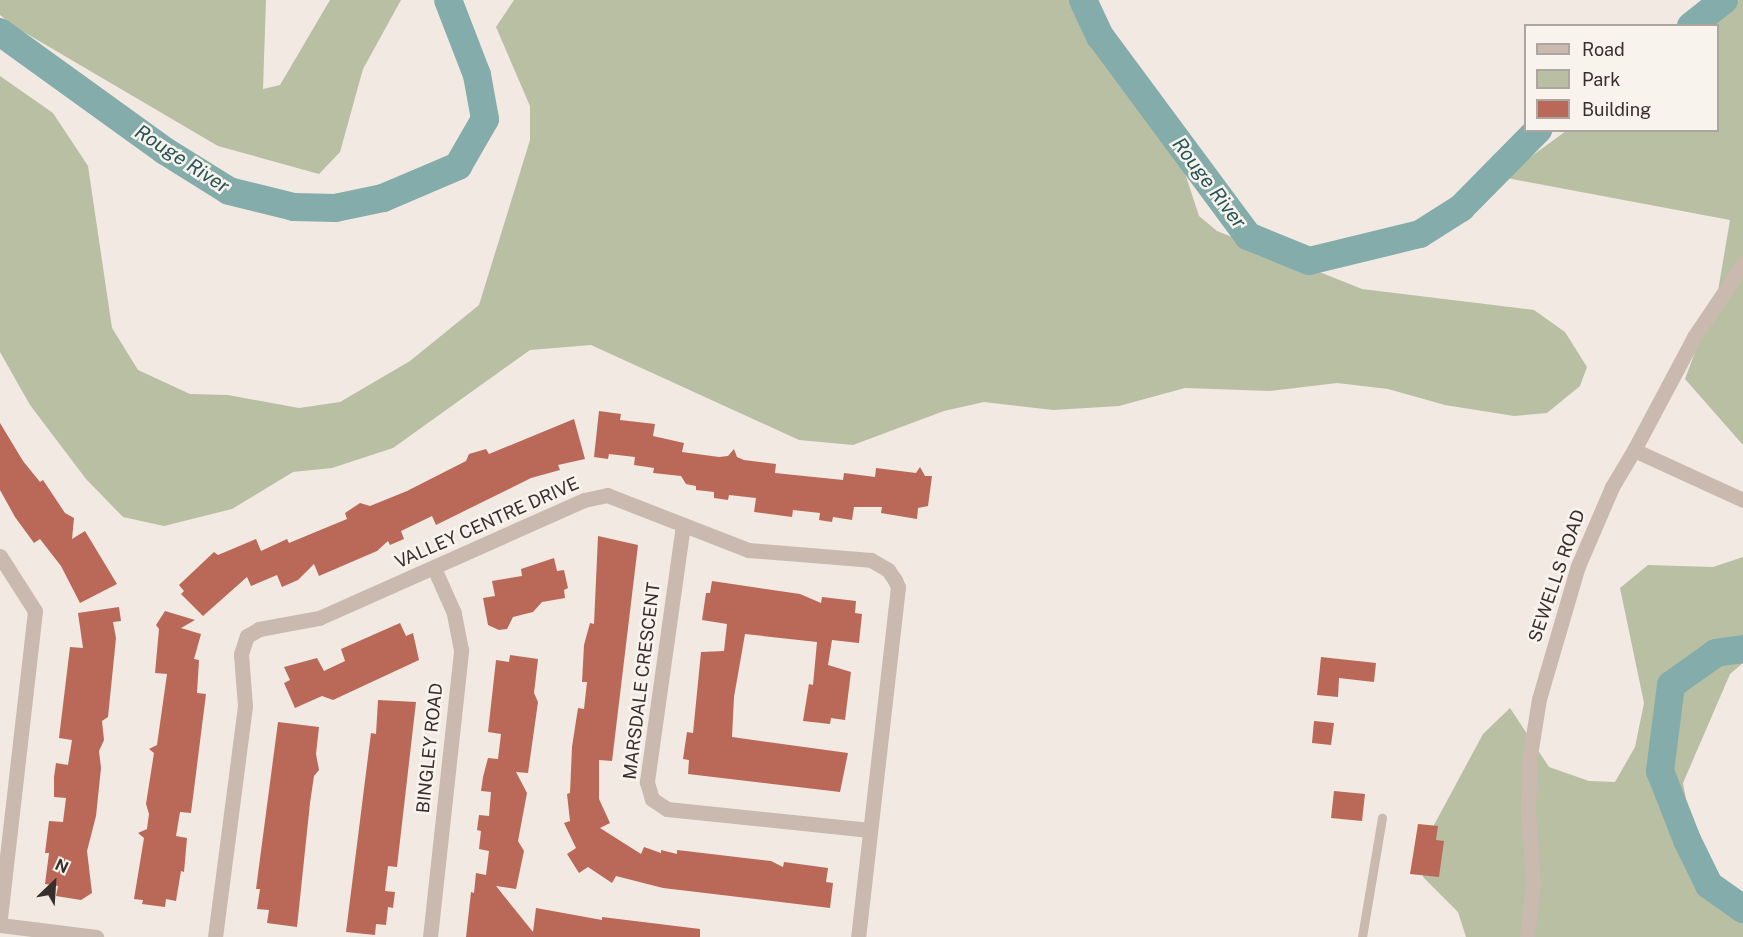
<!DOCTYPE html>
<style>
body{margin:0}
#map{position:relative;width:1743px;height:937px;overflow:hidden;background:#f1e9e2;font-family:"Public Sans",sans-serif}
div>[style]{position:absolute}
.green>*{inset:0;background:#b8bfa3}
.river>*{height:28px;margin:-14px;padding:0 14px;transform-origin:14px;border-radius:14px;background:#83acaa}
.building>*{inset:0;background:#ba6857}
.service>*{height:9px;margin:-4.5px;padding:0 4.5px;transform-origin:4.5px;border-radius:4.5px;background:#c9b9ae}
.minor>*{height:15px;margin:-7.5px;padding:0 7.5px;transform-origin:7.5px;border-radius:7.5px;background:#c9b9ae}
.tertiary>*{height:15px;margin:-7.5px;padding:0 7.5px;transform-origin:7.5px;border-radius:7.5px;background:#c9b9ae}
span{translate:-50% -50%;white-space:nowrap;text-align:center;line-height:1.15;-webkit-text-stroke:5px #f9f3ee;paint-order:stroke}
.street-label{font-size:18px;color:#382f2c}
.water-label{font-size:20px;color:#255655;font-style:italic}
.legend{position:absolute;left:1524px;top:24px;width:195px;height:108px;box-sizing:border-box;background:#f9f3ee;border:2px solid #aca5a0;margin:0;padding:8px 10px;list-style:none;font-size:18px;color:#382f2c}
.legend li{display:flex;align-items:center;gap:12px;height:30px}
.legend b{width:30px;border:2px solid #aca5a0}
.north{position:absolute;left:24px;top:853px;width:60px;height:60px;-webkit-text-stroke:4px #f9f3ee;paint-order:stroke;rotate:25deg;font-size:16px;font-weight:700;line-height:24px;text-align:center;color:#382f2c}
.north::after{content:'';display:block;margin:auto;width:21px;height:27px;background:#382f2c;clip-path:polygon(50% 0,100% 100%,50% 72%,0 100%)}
</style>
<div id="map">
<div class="green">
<div style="clip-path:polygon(0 0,266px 0,263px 89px,280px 85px,330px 0,401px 0,363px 69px,340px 152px,319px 174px,218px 146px,17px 28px,0 15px)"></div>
<div style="clip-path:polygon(514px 0,1073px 0,1122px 81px,1179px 155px,1199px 216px,1217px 231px,1362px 289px,1534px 310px,1565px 332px,1587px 367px,1580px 386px,1547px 413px,1514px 416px,1445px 405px,1388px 389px,1337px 383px,1270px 391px,1185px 388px,1119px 406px,1053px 410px,984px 402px,944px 411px,853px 445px,799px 440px,591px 345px,530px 350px,393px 448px,332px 468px,293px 472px,232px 509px,164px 526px,123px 517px,86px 479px,30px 405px,0 352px,0 76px,53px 113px,88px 166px,112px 328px,138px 370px,190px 394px,228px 395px,299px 408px,340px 402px,410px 361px,479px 305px,530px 140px,530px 106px,496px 27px)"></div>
<div style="clip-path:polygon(1739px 0,1743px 0,1743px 445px,1685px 379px,1718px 291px,1730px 220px,1496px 176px,1521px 164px,1566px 131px,1718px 130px,1718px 26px,1705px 25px)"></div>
<div style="clip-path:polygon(1743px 557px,1743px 663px,1730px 674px,1683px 783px,1698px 865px,1711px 893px,1722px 902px,1743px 907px,1743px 937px,1466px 937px,1458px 912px,1423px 877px,1420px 851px,1483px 734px,1510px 708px,1549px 767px,1589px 781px,1615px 782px,1635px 747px,1644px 703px,1620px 588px,1648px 565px,1713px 567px)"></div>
</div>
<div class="river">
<div style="left:1083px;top:0;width:40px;rotate:65deg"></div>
<div style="left:1100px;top:36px;width:249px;rotate:53.5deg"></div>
<div style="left:1248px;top:236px;width:66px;rotate:22.3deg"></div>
<div style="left:1309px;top:261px;width:114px;rotate:-13.7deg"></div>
<div style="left:1420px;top:234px;width:49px;rotate:-32.4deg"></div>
<div style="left:1461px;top:208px;width:110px;rotate:-45.4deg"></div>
<div style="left:1691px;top:26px;width:42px;rotate:-38.2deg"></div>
<div style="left:0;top:32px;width:203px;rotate:35.8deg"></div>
<div style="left:165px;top:151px;width:75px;rotate:32deg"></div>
<div style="left:229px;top:191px;width:67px;rotate:13.8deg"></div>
<div style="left:294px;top:207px;width:41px;rotate:1.4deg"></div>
<div style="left:335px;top:208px;width:49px;rotate:-11.8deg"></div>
<div style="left:383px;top:198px;width:82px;rotate:-23.1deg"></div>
<div style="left:458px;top:166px;width:54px;rotate:-60.1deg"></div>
<div style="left:485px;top:119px;width:45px;rotate:-100.3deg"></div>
<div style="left:477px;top:75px;width:80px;rotate:-111.1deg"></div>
<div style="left:1743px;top:649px;width:27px;rotate:172deg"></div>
<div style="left:1716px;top:653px;width:55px;rotate:144.6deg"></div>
<div style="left:1671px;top:685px;width:87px;rotate:97.3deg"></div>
<div style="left:1660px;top:771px;width:74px;rotate:68.6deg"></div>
<div style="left:1687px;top:840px;width:50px;rotate:63.9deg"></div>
<div style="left:1709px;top:885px;width:42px;rotate:35.2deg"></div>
</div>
<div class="building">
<div style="clip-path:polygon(599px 411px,621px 414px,620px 420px,655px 424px,653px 436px,684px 443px,682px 452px,719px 457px,728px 456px,734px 449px,737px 457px,744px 460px,776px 464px,775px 473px,843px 480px,844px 473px,875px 477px,876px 468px,916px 473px,920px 467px,925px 476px,932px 476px,928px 506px,918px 508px,917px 519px,881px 513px,882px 507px,854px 507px,852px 520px,833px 517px,832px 522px,819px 520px,820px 513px,793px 510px,792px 517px,754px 512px,756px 498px,729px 495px,728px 500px,714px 498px,714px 492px,696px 490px,696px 486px,686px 484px,681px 476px,653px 473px,654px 468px,634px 465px,635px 457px,609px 454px,608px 459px,594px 457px)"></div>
<div style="clip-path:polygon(574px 419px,585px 459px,558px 465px,560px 470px,531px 478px,436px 525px,432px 516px,401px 531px,404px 539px,390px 545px,388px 541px,377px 551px,319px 576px,314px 564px,298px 580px,282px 587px,277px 575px,251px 586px,247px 577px,203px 616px,181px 594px,184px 591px,179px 585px,214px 552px,218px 555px,256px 539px,261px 551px,287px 539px,289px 543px,347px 519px,345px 513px,360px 503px,370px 506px,407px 491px,466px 461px,469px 454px,486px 449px,489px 454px)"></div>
<div style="clip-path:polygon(0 423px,23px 461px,40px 482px,43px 480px,65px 513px,74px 518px,72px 539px,85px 531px,117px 584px,80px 603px,61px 566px,40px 539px,34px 543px,15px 517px,0 490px)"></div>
<div style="clip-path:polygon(598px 536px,638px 545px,612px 761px,599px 760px,599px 799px,610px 823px,600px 828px,641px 854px,644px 847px,661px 853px,661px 850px,677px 854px,677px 850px,771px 861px,783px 867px,784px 862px,828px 868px,826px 882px,833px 883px,830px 908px,663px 888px,616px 876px,612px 883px,588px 867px,579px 873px,567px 854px,576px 848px,564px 823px,570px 821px,567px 794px,570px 793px,572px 747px,578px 708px,584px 709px,587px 682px,582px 682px,584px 645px,590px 623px,594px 624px)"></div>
<div style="clip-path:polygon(554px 558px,557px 571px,564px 570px,568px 588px,564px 590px,565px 598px,542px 602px,533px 612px,513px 617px,507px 629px,499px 630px,488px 625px,483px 598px,495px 596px,492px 581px,522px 576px,521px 569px)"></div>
<div style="clip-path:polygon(712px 581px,800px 594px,821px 603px,822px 597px,856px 601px,855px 613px,862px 614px,859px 643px,832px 640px,828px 665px,851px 672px,845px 720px,831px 718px,830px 724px,803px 721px,809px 684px,813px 685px,817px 642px,745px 634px,734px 697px,732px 737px,848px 753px,840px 792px,688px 774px,689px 760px,683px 759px,687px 732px,693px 733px,701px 652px,724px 651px,727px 624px,702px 620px,706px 593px,710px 593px)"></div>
<div style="clip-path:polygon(119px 607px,121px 621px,113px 622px,116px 638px,108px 717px,102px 721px,104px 740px,99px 751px,101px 768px,96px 816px,87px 851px,92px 893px,81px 900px,56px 896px,58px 886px,45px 884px,49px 853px,45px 853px,49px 821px,63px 822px,66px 798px,54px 797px,54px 777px,56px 763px,68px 765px,72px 740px,59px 738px,70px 647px,83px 648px,78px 613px)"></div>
<div style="clip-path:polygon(165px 611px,195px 620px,181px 628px,201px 634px,194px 659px,199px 660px,197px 693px,206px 694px,191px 813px,180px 812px,176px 836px,187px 838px,184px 872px,181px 871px,176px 901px,166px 899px,165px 907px,142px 904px,143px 900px,134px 899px,144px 838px,138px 833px,147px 829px,149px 814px,146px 804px,154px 753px,149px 749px,157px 745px,167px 674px,155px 673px,159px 629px,156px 625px)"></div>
<div style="clip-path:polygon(400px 623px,406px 636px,413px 633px,419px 660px,333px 700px,322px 696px,295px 708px,284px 683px,290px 680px,284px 667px,317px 658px,324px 671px,345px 661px,341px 649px)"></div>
<div style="clip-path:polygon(510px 655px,538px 659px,534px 693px,538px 702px,528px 773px,516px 772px,527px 793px,518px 841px,524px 851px,516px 889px,496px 886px,533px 932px,536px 908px,602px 920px,602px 917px,700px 929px,700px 937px,466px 937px,471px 892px,474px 893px,476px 873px,486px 875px,489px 851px,479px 849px,481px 831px,477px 830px,479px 815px,489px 816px,491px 792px,481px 791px,483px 777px,488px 758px,498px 759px,501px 734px,488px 732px,496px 660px,509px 662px)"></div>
<div style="clip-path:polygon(1321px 657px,1376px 663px,1374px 682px,1339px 678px,1338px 697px,1317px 695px)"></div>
<div style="clip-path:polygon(378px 700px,416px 702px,397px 867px,388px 866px,385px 891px,395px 892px,393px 908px,388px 907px,386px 925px,376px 924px,375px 935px,346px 932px,371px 733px,376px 734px)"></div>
<div style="clip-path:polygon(1314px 721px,1334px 723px,1331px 745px,1312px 743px)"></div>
<div style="clip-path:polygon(278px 722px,319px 727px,316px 754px,319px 770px,314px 776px,310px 803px,297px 927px,267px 923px,269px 910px,257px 909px,260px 889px,256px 889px)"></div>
<div style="clip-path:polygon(1334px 791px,1365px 794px,1362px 821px,1331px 818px)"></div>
<div style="clip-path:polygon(1418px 824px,1438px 826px,1436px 840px,1444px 841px,1439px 877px,1410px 874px)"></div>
</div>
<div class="service">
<div style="left:1362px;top:937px;width:121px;rotate:-80.5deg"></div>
</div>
<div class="minor">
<div style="left:1634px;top:450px;width:128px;rotate:-62deg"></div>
<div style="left:1694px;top:337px;width:88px;rotate:-56.1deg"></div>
<div style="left:683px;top:525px;width:260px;rotate:98deg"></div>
<div style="left:647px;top:782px;width:18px;rotate:74deg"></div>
<div style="left:652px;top:799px;width:18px;rotate:34deg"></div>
<div style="left:667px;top:809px;width:204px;rotate:5.9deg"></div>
<div style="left:0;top:556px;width:65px;rotate:57.5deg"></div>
<div style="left:35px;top:611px;width:308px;rotate:96.5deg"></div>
<div style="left:215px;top:937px;width:233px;rotate:-82.6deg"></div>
<div style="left:245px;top:706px;width:52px;rotate:-94.4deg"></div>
<div style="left:241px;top:654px;width:19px;rotate:-72deg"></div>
<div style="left:247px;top:636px;width:14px;rotate:-30deg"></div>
<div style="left:259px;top:629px;width:61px;rotate:-10.4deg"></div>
<div style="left:319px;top:618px;width:290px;rotate:-24deg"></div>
<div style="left:584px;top:500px;width:24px;rotate:-12deg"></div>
<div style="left:607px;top:495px;width:151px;rotate:21.3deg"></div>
<div style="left:748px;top:550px;width:123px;rotate:4.6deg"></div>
<div style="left:871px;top:560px;width:20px;rotate:30deg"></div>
<div style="left:888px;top:570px;width:12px;rotate:55deg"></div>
<div style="left:895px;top:580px;width:8px;rotate:67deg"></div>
<div style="left:898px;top:587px;width:352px;rotate:96.5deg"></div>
<div style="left:430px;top:937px;width:289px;rotate:-83.8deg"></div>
<div style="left:461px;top:650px;width:38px;rotate:-101deg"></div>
<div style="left:454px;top:613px;width:49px;rotate:-114deg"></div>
</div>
<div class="tertiary">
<div style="left:0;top:925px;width:97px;rotate:7.1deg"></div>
<div style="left:1527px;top:937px;width:55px;rotate:-83.8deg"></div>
<div style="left:1533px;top:882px;width:71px;rotate:-94deg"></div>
<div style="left:1528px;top:811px;width:56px;rotate:-88deg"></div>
<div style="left:1530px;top:755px;width:57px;rotate:-80.9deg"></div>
<div style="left:1539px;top:699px;width:139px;rotate:-73.7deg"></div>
<div style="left:1578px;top:566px;width:86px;rotate:-66.7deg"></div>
<div style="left:1612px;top:487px;width:43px;rotate:-59.3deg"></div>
<div style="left:1634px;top:450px;width:120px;rotate:24.6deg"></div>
</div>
<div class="street-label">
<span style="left:487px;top:523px;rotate:-24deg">VALLEY CENTRE DRIVE</span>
<span style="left:1557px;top:576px;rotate:-71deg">SEWELLS ROAD</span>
<span style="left:642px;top:681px;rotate:-83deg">MARSDALE CRESCENT</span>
<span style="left:430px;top:748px;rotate:-84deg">BINGLEY ROAD</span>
</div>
<div class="water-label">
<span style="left:182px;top:159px;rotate:33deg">Rouge River</span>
<span style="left:1209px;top:183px;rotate:53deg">Rouge River</span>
</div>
<ul class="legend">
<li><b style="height:8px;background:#c9b9ae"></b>Road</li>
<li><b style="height:16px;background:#b8bfa3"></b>Park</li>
<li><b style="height:16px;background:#ba6857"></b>Building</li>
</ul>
<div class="north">N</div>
</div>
